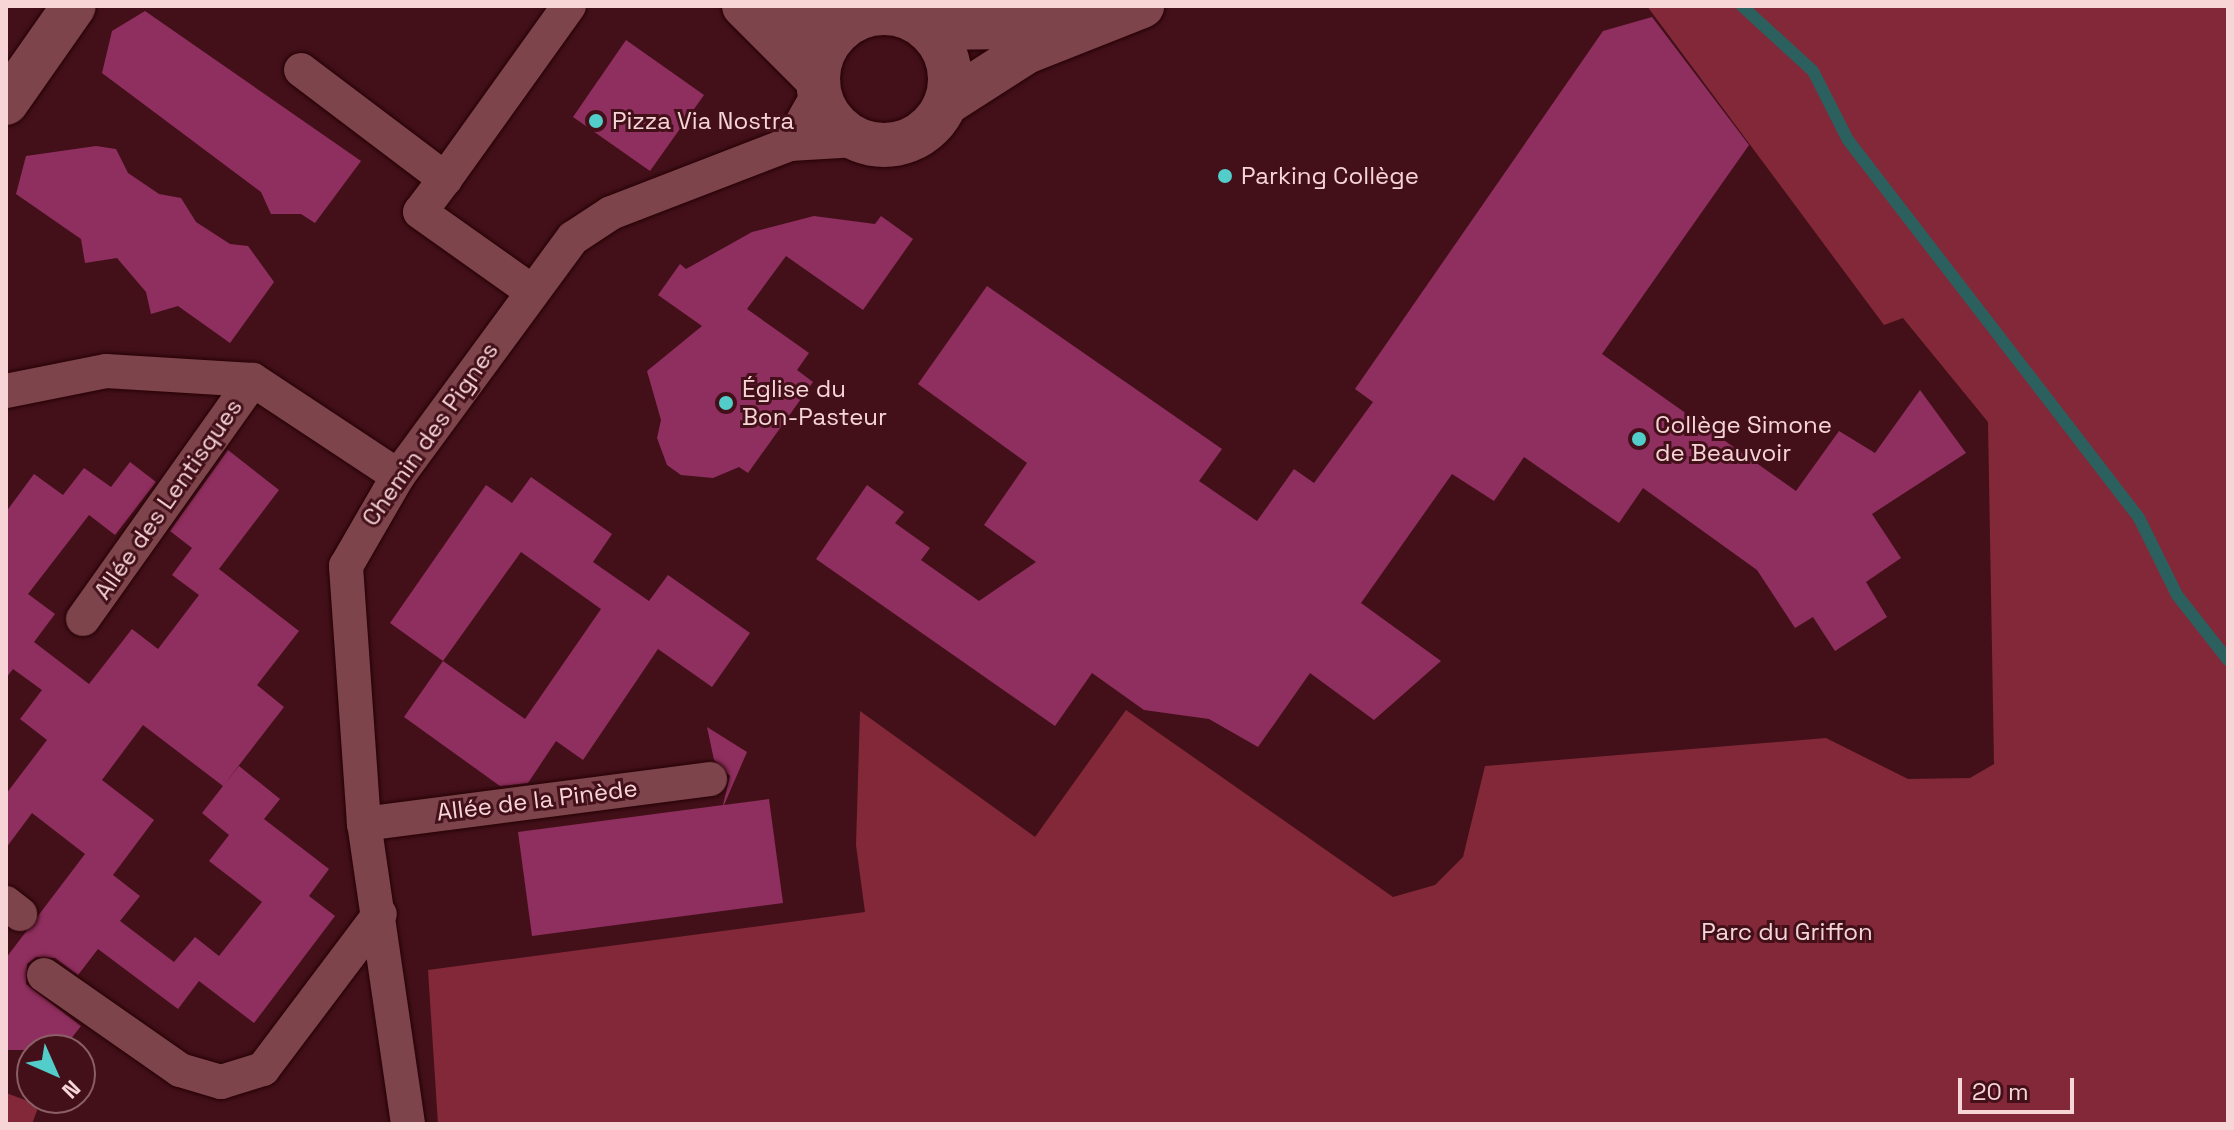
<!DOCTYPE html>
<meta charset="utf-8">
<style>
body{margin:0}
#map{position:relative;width:2234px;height:1130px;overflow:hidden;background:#43101a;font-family:"Space Grotesk",sans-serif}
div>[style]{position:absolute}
.green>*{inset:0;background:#832839}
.stream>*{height:12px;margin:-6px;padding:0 6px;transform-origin:6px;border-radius:6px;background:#2c605e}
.building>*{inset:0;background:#8f2f5f}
.roads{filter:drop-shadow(0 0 2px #260005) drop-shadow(0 0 2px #260005)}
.street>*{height:34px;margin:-17px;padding:0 17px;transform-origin:17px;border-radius:17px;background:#7d444b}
.secondary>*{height:44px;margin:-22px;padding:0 22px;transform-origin:22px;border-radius:22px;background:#7d444b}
.secondary>.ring{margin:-22px;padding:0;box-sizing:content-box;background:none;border:44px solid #7d444b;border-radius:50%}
.dots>*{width:22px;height:22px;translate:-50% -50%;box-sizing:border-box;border:4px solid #43101a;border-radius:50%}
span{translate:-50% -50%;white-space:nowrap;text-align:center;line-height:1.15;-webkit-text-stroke:6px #43101a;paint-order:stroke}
.poi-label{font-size:24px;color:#f7d5d7}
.left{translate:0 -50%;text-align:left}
.street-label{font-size:24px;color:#f7d5d7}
.park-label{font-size:24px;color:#f4d6d8}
.frame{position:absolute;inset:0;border:8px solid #f7d5d7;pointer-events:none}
.north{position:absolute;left:16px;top:1034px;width:80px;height:80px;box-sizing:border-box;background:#43101a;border:2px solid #8b5f66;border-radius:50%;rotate:135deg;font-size:22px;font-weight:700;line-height:32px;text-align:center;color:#f7d5d7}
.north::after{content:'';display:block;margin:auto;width:28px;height:36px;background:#53cdca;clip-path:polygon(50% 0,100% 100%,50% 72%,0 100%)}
.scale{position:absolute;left:1958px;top:1078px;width:116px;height:36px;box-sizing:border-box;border:4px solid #f7d5d7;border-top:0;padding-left:10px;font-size:24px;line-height:28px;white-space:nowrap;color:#f7d5d7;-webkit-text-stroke:6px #43101a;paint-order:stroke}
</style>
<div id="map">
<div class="green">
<div style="clip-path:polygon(1647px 6px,2228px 6px,2228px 1124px,438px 1124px,428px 970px,865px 912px,856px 845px,860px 711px,1035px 837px,1126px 710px,1393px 897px,1435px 885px,1463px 857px,1485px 766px,1826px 738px,1908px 779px,1970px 778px,1994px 764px,1988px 422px,1903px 318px,1884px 325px)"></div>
<div style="clip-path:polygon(6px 1093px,39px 1105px,32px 1124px,6px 1124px)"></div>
</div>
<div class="stream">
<div style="left:1742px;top:6px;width:96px;rotate:42.5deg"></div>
<div style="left:1813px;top:71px;width:77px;rotate:63.1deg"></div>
<div style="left:1848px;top:140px;width:477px;rotate:52.4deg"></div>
<div style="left:2139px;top:518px;width:86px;rotate:63.7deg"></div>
<div style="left:2177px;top:595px;width:83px;rotate:51.9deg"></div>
</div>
<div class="building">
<div style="clip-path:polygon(145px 11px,361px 161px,315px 223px,301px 214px,271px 214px,261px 192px,102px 73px,112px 31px)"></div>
<div style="clip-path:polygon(1652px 17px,1749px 145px,1602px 354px,1796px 491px,1839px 431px,1875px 453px,1920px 390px,1966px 453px,1872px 514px,1901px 558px,1866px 582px,1887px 617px,1835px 651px,1813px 617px,1795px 628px,1757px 570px,1643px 488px,1619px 523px,1524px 457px,1494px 501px,1452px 474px,1361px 603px,1441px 661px,1374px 720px,1310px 673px,1258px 747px,1209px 719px,1144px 710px,1092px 673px,1055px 726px,816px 559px,867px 485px,904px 512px,895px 523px,930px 548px,921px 560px,979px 601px,1036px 562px,984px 525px,1027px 463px,918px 384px,987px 286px,1222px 449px,1199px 481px,1257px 521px,1294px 469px,1314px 483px,1373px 402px,1355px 389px,1603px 31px)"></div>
<div style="clip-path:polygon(626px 40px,704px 95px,650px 171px,573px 117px)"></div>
<div style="clip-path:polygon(96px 146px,116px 149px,128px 173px,159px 194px,181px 198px,196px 222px,230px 244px,248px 246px,274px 282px,230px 343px,178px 306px,151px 314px,146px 292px,117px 258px,85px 263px,81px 239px,16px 194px,26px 156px)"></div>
<div style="clip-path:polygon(814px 216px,875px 224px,881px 216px,913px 239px,863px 310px,786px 256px,747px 309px,809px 353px,797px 370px,813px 382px,748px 473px,739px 467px,713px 478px,681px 475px,667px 465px,657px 438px,661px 420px,647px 371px,702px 326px,658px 295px,680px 264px,686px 269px,752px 232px)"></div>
<div style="clip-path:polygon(evenodd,228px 450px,279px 490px,219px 569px,299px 631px,257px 685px,284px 707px,223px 786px,239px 766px,280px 799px,264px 819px,329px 869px,309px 896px,335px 916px,254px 1023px,199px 981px,178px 1009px,98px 949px,78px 975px,55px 958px,36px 957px,27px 964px,26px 984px,81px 1026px,62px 1050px,6px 1050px,6px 958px,85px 854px,32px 813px,6px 848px,6px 794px,47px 740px,20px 719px,42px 690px,13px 669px,6px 678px,6px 512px,34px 474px,63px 495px,84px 468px,111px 487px,130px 462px,156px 482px,115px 535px,89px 515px,28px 594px,55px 614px,34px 642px,89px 684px,132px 629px,158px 649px,199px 595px,172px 575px,192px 548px,170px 531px,228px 450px,143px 725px,223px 786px,202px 813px,229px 835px,209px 861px,262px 902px,219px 956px,195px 937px,174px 962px,120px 921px,140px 896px,113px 875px,154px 820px,102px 780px,143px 725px)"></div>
<div style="clip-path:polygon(evenodd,531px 477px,612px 534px,593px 562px,649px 601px,668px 575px,750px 633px,712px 687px,658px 649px,583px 760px,556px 741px,528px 783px,500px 786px,404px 717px,443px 661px,390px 623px,486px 485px,512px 503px,531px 477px,521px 552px,601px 609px,525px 719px,443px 661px,521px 552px)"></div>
<div style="clip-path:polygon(707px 727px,747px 752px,724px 805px,769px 799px,783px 903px,532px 936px,518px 832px,723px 805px,730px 776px,714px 760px)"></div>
</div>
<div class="roads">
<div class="street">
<div style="left:301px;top:70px;width:181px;rotate:37.1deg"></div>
<div style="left:445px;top:179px;width:213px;rotate:-54.4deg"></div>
<div style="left:790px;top:144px;width:59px;rotate:-60.4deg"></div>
<div style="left:445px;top:179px;width:41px;rotate:127.1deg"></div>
<div style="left:420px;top:212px;width:135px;rotate:35.3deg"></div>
<div style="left:6px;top:391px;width:102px;rotate:-11.3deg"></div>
<div style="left:106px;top:371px;width:147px;rotate:3.5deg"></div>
<div style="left:253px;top:380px;width:174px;rotate:33.5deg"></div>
<div style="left:83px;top:619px;width:293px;rotate:-54.6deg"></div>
<div style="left:364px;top:824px;width:349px;rotate:-7.4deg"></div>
<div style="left:6px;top:903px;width:18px;rotate:38deg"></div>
<div style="left:44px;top:975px;width:166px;rotate:34.9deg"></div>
<div style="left:180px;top:1070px;width:43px;rotate:16.3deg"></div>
<div style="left:221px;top:1082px;width:44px;rotate:-17.2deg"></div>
<div style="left:263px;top:1069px;width:194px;rotate:-53deg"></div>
<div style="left:408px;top:1124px;width:303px;rotate:-98.3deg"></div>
<div style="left:364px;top:824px;width:259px;rotate:-94deg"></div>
<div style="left:346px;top:566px;width:104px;rotate:-60deg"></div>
<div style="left:398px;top:476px;width:295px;rotate:-53.7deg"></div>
<div style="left:573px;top:238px;width:45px;rotate:-33.3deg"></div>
<div style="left:611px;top:213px;width:192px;rotate:-21.1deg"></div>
<div style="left:790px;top:144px;width:67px;rotate:-3.4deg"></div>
</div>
<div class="secondary">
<div style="left:744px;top:6px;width:105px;rotate:45deg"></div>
<div style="left:752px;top:6px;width:94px;rotate:12.3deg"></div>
<div class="ring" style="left:818px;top:13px;width:88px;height:88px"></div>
<div style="left:927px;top:28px;width:89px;rotate:-0.6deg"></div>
<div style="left:1016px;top:27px;width:48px;rotate:-21.8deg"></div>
<div style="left:6px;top:103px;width:118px;rotate:-55deg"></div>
<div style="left:945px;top:104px;width:96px;rotate:-32.7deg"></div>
<div style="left:1026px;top:52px;width:125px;rotate:-21.6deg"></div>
</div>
</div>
<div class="dots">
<div style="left:596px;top:121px;background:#53cdca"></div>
<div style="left:1225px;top:176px;background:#53cdca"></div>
<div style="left:726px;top:403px;background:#53cdca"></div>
<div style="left:1639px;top:439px;background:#53cdca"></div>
</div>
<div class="poi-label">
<span class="left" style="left:612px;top:121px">Pizza Via Nostra</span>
<span class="left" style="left:1241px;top:176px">Parking Collège</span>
<span class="left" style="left:742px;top:403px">Église du<br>Bon-Pasteur</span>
<span class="left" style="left:1655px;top:439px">Collège Simone<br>de Beauvoir</span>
</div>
<div class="street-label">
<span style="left:430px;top:434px;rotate:-55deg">Chemin des Pignes</span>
<span style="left:168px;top:499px;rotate:-55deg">Allée des Lentisques</span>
<span style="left:537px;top:800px;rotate:-7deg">Allée de la Pinède</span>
</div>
<div class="park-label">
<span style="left:1787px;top:932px">Parc du Griffon</span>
</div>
<div class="frame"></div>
<div class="north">N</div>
<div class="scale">20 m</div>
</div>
